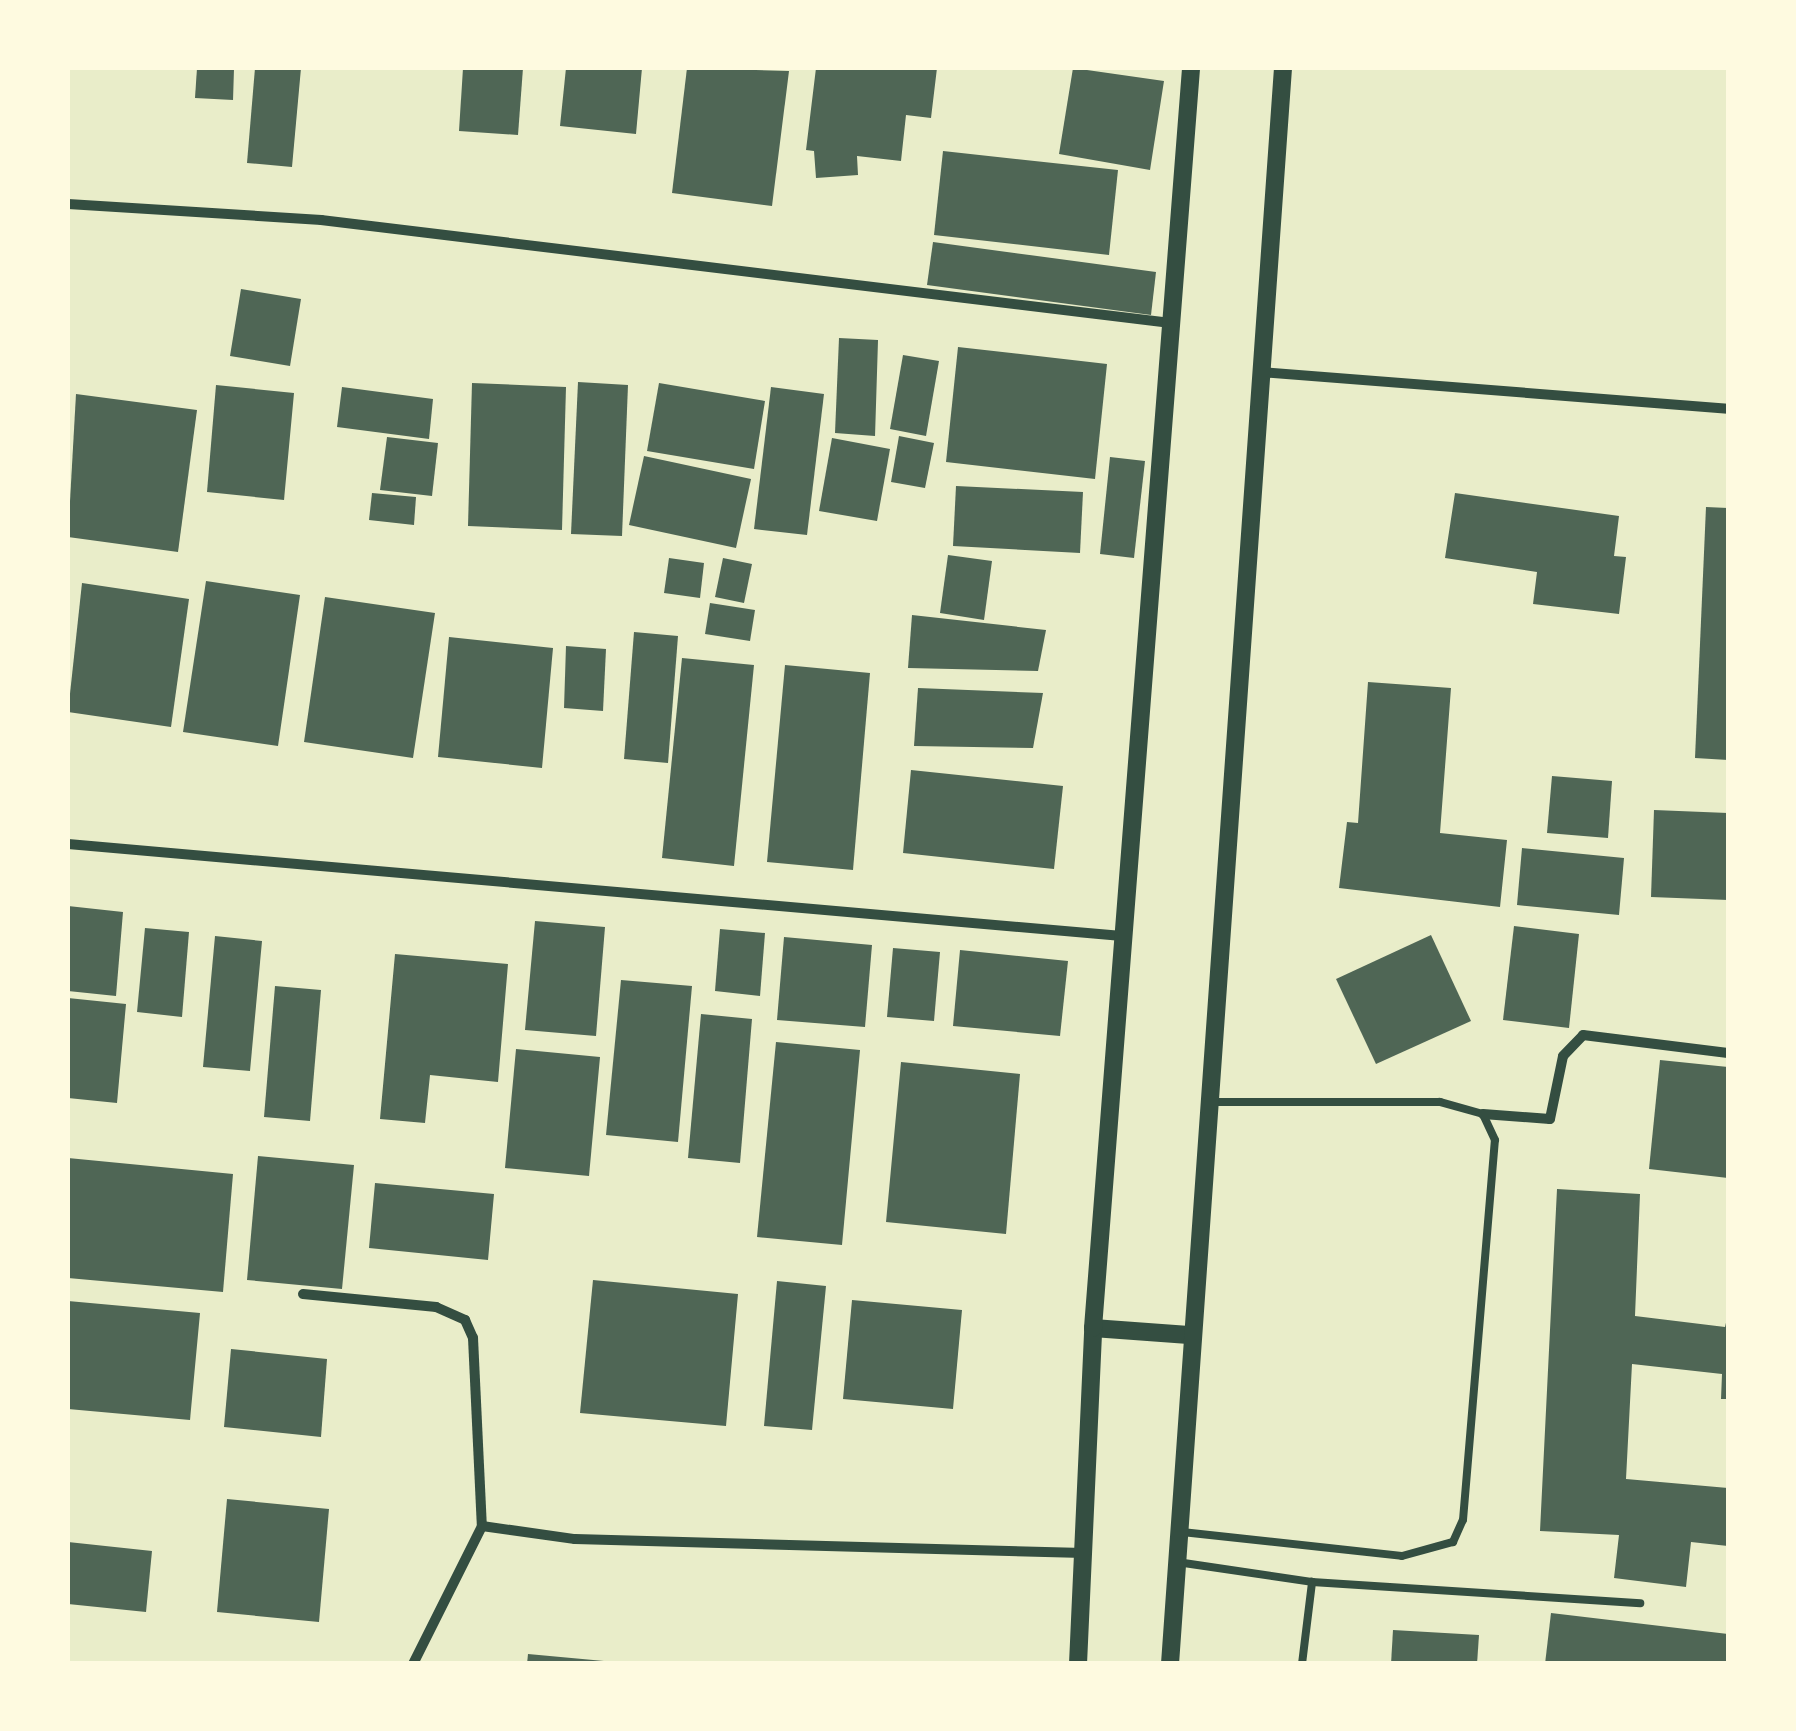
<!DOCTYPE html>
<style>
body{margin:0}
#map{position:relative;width:1796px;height:1731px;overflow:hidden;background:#e9edc9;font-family:"Fira Sans Condensed",sans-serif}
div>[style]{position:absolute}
.building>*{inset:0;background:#4f6655}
.service>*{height:8px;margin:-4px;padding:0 4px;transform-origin:4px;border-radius:4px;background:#344e41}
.minor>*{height:10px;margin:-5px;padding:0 5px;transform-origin:5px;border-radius:5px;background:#344e41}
.tertiary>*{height:18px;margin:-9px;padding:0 9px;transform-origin:9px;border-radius:9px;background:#344e41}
span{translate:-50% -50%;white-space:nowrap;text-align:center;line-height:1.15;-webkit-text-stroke:9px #fefae0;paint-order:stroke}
.frame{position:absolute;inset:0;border:70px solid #fefae0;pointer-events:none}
</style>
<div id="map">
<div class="building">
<div style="clip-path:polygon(197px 68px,234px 68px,233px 100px,195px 98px)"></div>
<div style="clip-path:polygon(255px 68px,301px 68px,292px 167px,247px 163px)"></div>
<div style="clip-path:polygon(463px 68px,523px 68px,518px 135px,459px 131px)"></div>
<div style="clip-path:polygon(566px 68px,642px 68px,636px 134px,560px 126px)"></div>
<div style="clip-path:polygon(687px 68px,789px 71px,772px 206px,672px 193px)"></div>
<div style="clip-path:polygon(816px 68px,937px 68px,931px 118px,906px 115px,901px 161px,857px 156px,858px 175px,816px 178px,814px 151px,806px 150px)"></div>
<div style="clip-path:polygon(1073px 68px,1164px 81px,1150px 170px,1059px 154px)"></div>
<div style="clip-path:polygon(943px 151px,1118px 170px,1109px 255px,934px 235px)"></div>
<div style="clip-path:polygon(933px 242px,1156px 272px,1151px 315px,927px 285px)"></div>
<div style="clip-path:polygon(241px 289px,301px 299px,290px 366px,230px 356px)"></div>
<div style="clip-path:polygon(839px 338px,878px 340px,875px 436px,835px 433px)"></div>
<div style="clip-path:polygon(958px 347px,1107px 364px,1095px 479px,946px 462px)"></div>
<div style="clip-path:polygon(903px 355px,939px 361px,926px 436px,890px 429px)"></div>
<div style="clip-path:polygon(578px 382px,628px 385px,622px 536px,571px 534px)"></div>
<div style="clip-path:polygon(472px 383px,566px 387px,562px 530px,468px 526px)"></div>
<div style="clip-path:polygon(659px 383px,765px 401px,754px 469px,647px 451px)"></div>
<div style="clip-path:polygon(216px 385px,294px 393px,284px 500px,207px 492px)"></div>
<div style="clip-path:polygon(342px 387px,433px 399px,429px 439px,337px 427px)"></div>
<div style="clip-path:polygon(771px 387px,824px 394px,807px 535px,754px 529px)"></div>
<div style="clip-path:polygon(76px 394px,197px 410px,178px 552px,68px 537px)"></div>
<div style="clip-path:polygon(899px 436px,934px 443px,925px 488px,891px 482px)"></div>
<div style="clip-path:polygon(387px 437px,438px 443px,432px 496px,380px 490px)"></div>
<div style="clip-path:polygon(832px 438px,890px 449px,877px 521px,819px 511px)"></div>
<div style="clip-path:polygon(644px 456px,751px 479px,736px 548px,629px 525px)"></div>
<div style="clip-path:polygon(1110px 457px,1145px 461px,1134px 558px,1100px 554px)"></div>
<div style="clip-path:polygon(956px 486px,1083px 492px,1080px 553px,953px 546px)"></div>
<div style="clip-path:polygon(372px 493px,416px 497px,414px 525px,369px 520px)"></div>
<div style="clip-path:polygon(1455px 493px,1619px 516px,1614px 556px,1626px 557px,1619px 614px,1533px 604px,1537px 572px,1445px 558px)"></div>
<div style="clip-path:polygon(1706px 507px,1728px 508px,1728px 760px,1695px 758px)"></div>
<div style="clip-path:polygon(948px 555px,992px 561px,984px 620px,940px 613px)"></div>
<div style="clip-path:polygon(669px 558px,704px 563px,700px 598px,664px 593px)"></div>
<div style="clip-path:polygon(723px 558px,752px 564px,744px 603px,715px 597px)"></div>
<div style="clip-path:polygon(206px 581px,300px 595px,278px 746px,183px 732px)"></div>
<div style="clip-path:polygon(82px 583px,189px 599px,171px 727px,68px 712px)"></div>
<div style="clip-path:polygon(325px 597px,435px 613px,413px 758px,304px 742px)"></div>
<div style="clip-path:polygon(710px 603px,755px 610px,750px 641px,705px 634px)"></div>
<div style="clip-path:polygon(912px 615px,1046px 630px,1038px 671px,908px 668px)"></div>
<div style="clip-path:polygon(634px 632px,678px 636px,668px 763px,624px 759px)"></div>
<div style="clip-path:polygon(449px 637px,553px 648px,542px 768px,438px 757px)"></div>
<div style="clip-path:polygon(566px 646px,606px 649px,603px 711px,564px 708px)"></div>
<div style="clip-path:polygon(682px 658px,754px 665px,734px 866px,662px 858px)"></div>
<div style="clip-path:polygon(785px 665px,870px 673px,853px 870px,767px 862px)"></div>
<div style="clip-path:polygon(1368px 682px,1451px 688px,1440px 833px,1507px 840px,1500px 907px,1339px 888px,1347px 822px,1358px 823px)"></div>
<div style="clip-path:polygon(918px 688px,1043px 693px,1033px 748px,914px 746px)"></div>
<div style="clip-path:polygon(911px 770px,1063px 786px,1054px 869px,903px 853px)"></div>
<div style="clip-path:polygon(1552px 776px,1612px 781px,1608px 838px,1547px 833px)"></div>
<div style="clip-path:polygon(1654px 810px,1728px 813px,1728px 900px,1651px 897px)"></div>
<div style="clip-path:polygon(1522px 848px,1624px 858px,1619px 915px,1517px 905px)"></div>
<div style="clip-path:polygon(68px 906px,123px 912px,116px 996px,68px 991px)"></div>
<div style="clip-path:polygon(535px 921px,605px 927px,596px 1036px,525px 1030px)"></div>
<div style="clip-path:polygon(1514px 926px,1579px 934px,1569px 1028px,1503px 1020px)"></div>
<div style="clip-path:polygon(145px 928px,189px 932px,182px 1017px,137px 1012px)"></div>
<div style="clip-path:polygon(720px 929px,765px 933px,760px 996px,715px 991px)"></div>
<div style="clip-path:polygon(1431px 935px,1471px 1021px,1376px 1064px,1336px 979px)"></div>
<div style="clip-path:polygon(215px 936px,262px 941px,250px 1071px,203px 1067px)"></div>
<div style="clip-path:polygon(784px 937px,872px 945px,865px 1027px,777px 1020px)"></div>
<div style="clip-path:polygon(893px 948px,940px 952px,934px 1021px,887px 1017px)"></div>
<div style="clip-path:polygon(960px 950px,1068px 961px,1060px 1036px,953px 1026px)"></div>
<div style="clip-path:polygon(395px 954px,508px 964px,498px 1082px,430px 1075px,425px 1123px,380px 1119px)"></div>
<div style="clip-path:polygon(621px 980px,692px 986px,678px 1142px,606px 1135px)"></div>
<div style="clip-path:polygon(275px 986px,321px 990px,310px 1121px,264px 1117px)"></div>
<div style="clip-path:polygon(68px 998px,126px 1004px,117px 1103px,68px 1098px)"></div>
<div style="clip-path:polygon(701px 1014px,752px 1019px,740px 1163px,688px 1158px)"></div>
<div style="clip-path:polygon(776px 1042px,860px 1050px,842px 1245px,757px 1237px)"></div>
<div style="clip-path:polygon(516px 1049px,600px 1057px,589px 1176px,505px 1168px)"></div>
<div style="clip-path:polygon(1660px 1060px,1728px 1067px,1728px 1178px,1649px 1169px)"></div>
<div style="clip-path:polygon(901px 1062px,1020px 1074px,1006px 1234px,886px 1222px)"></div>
<div style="clip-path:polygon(258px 1156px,354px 1165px,342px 1289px,247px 1280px)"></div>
<div style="clip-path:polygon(68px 1158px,233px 1174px,223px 1292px,68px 1278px)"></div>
<div style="clip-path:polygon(375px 1183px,494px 1194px,488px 1260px,369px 1248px)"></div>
<div style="clip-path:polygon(1557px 1189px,1640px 1194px,1635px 1316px,1725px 1327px,1728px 1314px,1728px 1399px,1721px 1399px,1722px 1374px,1632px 1364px,1626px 1479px,1728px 1488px,1728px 1546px,1691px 1542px,1686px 1587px,1614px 1578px,1619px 1535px,1540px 1531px)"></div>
<div style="clip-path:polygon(593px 1280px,738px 1294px,726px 1426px,580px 1413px)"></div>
<div style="clip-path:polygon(777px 1281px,826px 1286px,812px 1430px,764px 1426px)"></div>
<div style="clip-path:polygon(852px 1300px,962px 1310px,953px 1409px,843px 1399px)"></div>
<div style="clip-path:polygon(68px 1301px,200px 1313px,190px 1420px,68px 1409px)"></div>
<div style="clip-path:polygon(231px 1349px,327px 1359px,321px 1437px,224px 1427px)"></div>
<div style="clip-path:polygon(227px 1499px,329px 1509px,319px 1622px,217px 1612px)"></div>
<div style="clip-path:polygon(68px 1542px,152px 1551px,146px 1612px,68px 1604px)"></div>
<div style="clip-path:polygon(1551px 1613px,1728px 1634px,1728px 1664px,1545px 1664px)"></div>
<div style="clip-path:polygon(1393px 1630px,1479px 1635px,1477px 1664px,1391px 1664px)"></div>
<div style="clip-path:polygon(528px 1654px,604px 1661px,604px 1664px,527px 1664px)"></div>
</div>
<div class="service">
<div style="left:1182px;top:1532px;width:221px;rotate:6.2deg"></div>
<div style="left:1402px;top:1556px;width:53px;rotate:-15.4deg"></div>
<div style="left:1453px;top:1542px;width:24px;rotate:-66deg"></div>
<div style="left:1463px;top:1520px;width:381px;rotate:-85.2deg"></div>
<div style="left:1495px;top:1140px;width:29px;rotate:-115deg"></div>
<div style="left:1483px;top:1114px;width:45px;rotate:-164.4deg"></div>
<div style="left:1440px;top:1102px;width:229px;rotate:180deg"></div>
<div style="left:1177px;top:1562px;width:136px;rotate:8.4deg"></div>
<div style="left:1312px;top:1582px;width:329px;rotate:3.7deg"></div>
<div style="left:1302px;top:1664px;width:83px;rotate:-83deg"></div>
</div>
<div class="minor">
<div style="left:68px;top:204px;width:254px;rotate:3.6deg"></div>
<div style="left:321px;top:220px;width:856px;rotate:6.91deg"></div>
<div style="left:1261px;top:372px;width:468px;rotate:4.5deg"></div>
<div style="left:68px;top:844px;width:1058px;rotate:4.99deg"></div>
<div style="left:1483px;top:1114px;width:67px;rotate:4.3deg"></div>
<div style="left:1550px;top:1119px;width:64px;rotate:-78.3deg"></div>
<div style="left:1563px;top:1056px;width:29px;rotate:-46deg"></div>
<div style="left:1583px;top:1035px;width:146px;rotate:7.1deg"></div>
<div style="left:303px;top:1294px;width:134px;rotate:5.6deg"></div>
<div style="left:436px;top:1307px;width:32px;rotate:24deg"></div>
<div style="left:465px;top:1320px;width:20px;rotate:66deg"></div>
<div style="left:473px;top:1338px;width:188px;rotate:87.3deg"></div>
<div style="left:413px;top:1664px;width:154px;rotate:-63.4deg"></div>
<div style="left:482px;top:1526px;width:94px;rotate:8deg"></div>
<div style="left:575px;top:1539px;width:509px;rotate:1.58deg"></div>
</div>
<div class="tertiary">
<div style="left:1093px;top:1328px;width:96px;rotate:4.2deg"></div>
<div style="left:1078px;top:1664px;width:336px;rotate:-87.4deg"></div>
<div style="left:1093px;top:1328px;width:1264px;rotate:-85.55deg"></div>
<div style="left:1170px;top:1664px;width:1600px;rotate:-85.95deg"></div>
</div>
<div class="frame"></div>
</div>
